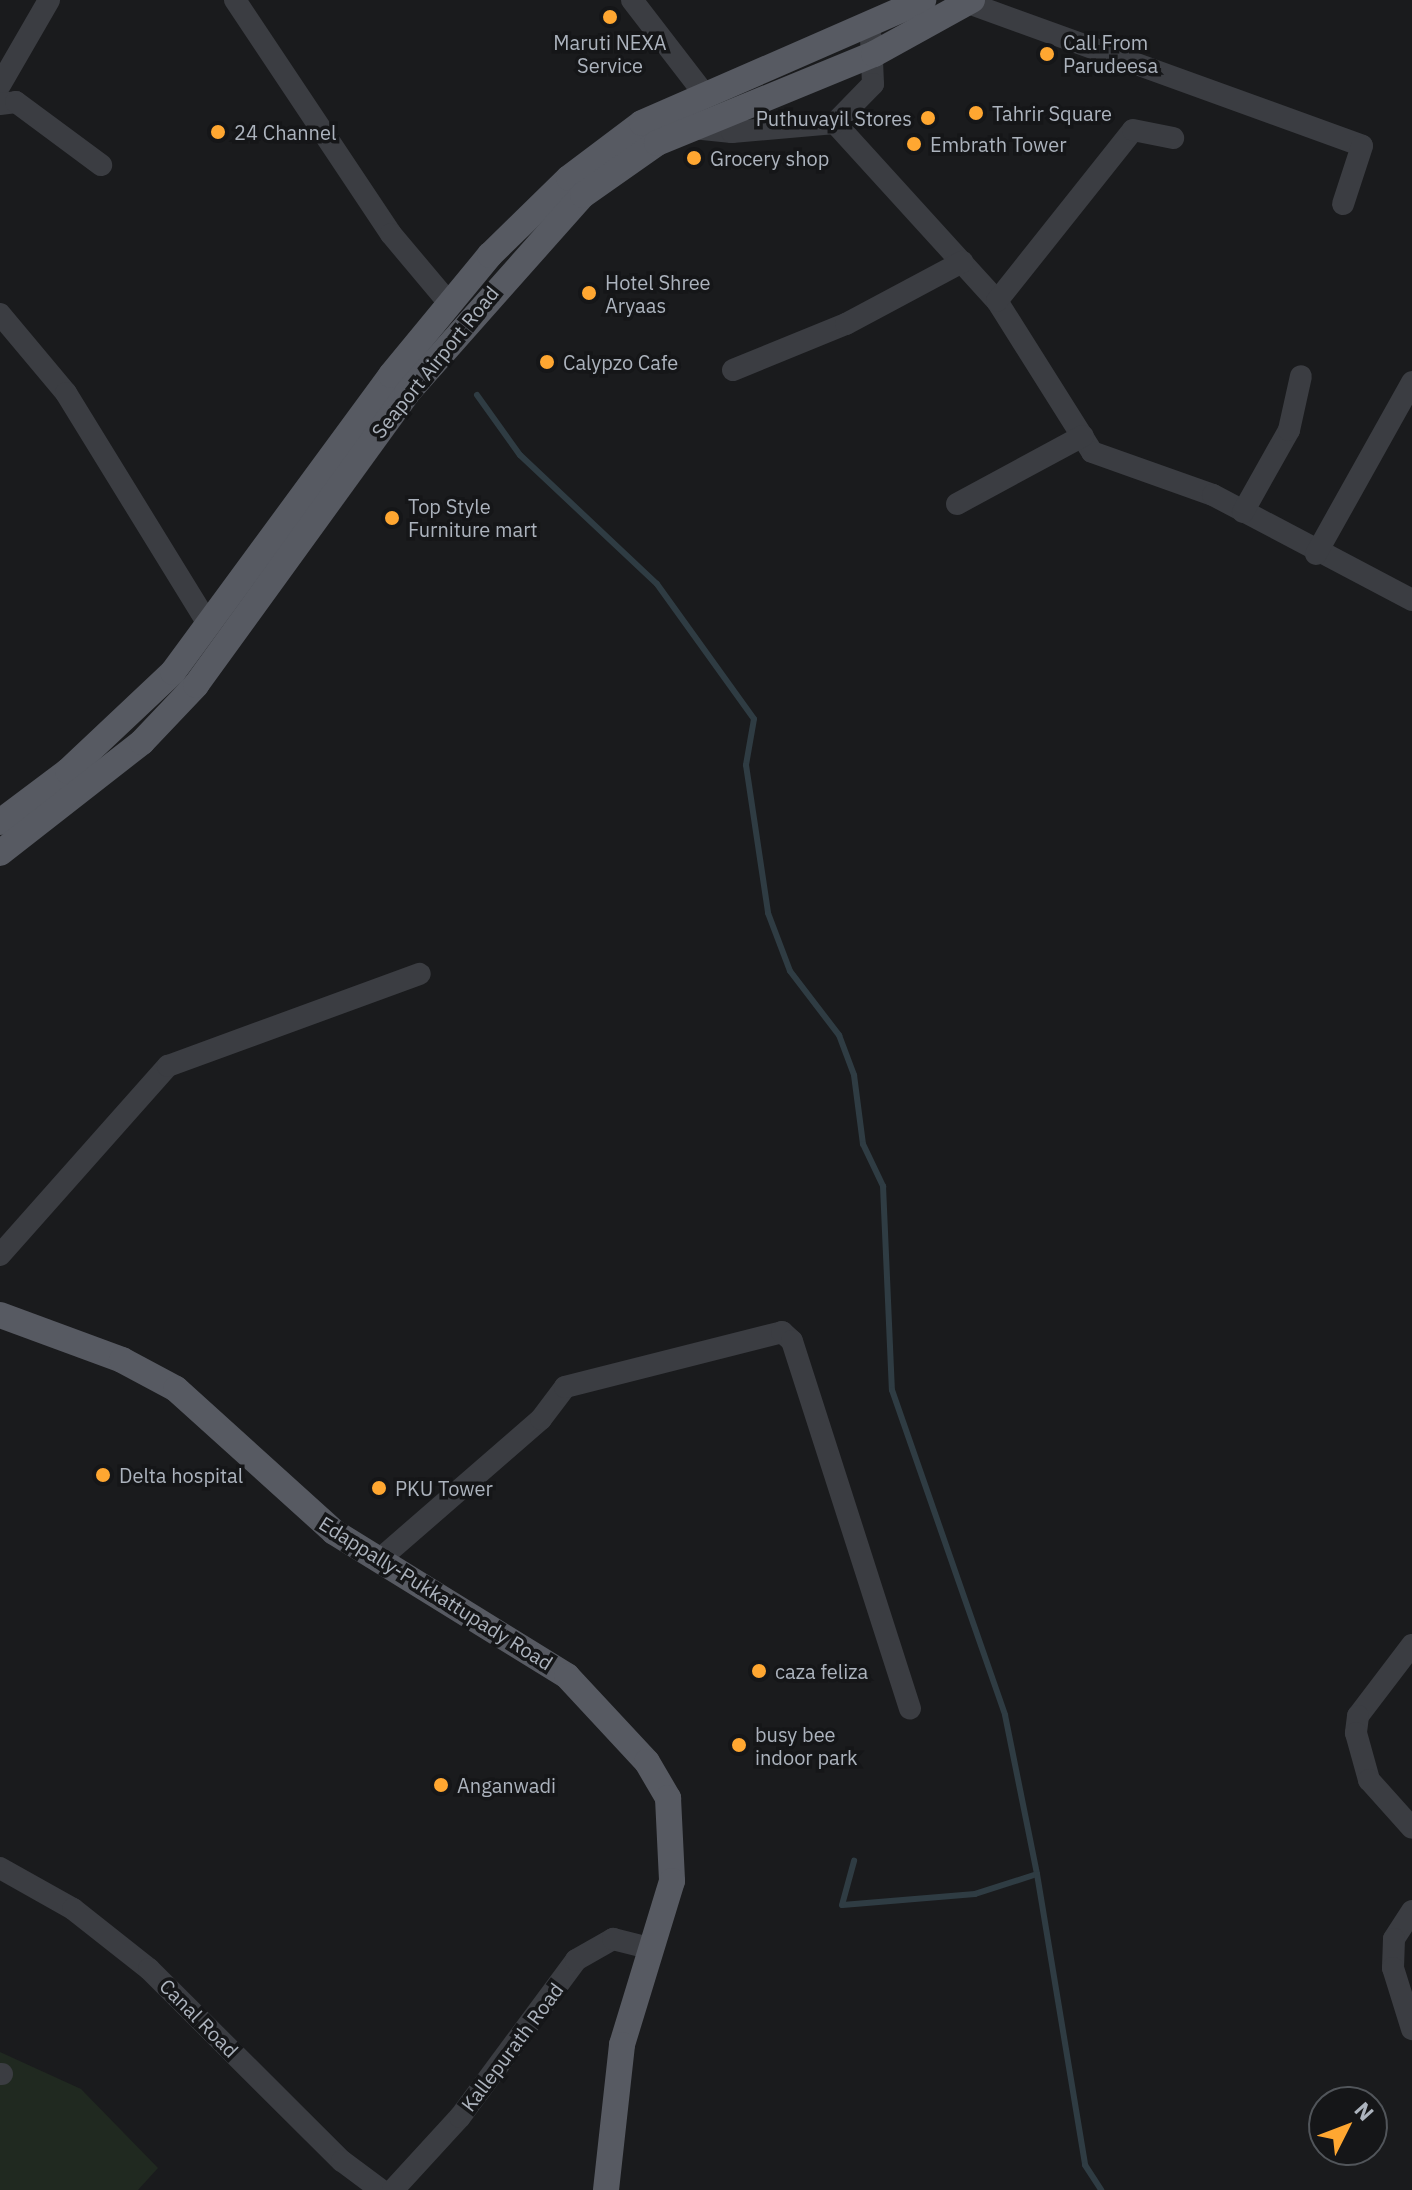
<!DOCTYPE html>
<style>
body{margin:0}
#map{position:relative;width:1412px;height:2190px;overflow:hidden;background:#1a1b1d;font-family:"IBM Plex Sans",sans-serif}
div>[style]{position:absolute}
.green>*{inset:0;background:#202920}
.stream>*{height:6px;margin:-3px;padding:0 3px;transform-origin:3px;border-radius:3px;background:#2f3c43}
.minor>*{height:22px;margin:-11px;padding:0 11px;transform-origin:11px;border-radius:11px;background:#3b3d42}
.major>*{height:26px;margin:-13px;padding:0 13px;transform-origin:13px;border-radius:13px;background:#575a62}
.dots>*{width:22px;height:22px;translate:-50% -50%;box-sizing:border-box;border:4px solid #151618;border-radius:50%}
span{translate:-50% -50%;white-space:nowrap;text-align:center;line-height:1.15;-webkit-text-stroke:7px #151618;paint-order:stroke}
.poi-label{font-size:20px;color:#acb3bd}
.left{translate:0 -50%;text-align:left}
.right{translate:-100% -50%;text-align:right}
.street-label{font-size:20px;color:#acb3bd}
.north{position:absolute;left:1308px;top:2086px;width:80px;height:80px;box-sizing:border-box;background:#151618;border:2px solid #51555a;border-radius:50%;rotate:48deg;font-size:22px;font-weight:700;line-height:32px;text-align:center;color:#acb3bd}
.north::after{content:'';display:block;margin:auto;width:28px;height:36px;background:#ffa731;clip-path:polygon(50% 0,100% 100%,50% 72%,0 100%)}
</style>
<div id="map">
<div class="green">
<div style="clip-path:polygon(0 2052px,81px 2089px,158px 2168px,138px 2190px,0 2190px)"></div>
</div>
<div class="stream">
<div style="left:477px;top:395px;width:74px;rotate:54.4deg"></div>
<div style="left:520px;top:455px;width:188px;rotate:43.3deg"></div>
<div style="left:657px;top:584px;width:166px;rotate:54.3deg"></div>
<div style="left:754px;top:719px;width:47px;rotate:99.9deg"></div>
<div style="left:746px;top:765px;width:150px;rotate:81.5deg"></div>
<div style="left:768px;top:913px;width:62px;rotate:69.2deg"></div>
<div style="left:790px;top:971px;width:81px;rotate:52.6deg"></div>
<div style="left:839px;top:1035px;width:43px;rotate:69.4deg"></div>
<div style="left:854px;top:1075px;width:70px;rotate:82.6deg"></div>
<div style="left:863px;top:1144px;width:47px;rotate:64.5deg"></div>
<div style="left:883px;top:1186px;width:204px;rotate:87.5deg"></div>
<div style="left:892px;top:1390px;width:344px;rotate:70.8deg"></div>
<div style="left:1005px;top:1715px;width:162px;rotate:78.6deg"></div>
<div style="left:1037px;top:1874px;width:65px;rotate:162.1deg"></div>
<div style="left:975px;top:1894px;width:133px;rotate:175.3deg"></div>
<div style="left:842px;top:1905px;width:46px;rotate:-74.7deg"></div>
<div style="left:1037px;top:1874px;width:295px;rotate:80.6deg"></div>
<div style="left:1085px;top:2165px;width:30px;rotate:57deg"></div>
</div>
<div class="minor">
<div style="left:235px;top:0;width:281px;rotate:56.3deg"></div>
<div style="left:391px;top:234px;width:90px;rotate:50deg"></div>
<div style="left:632px;top:0;width:121px;rotate:52.4deg"></div>
<div style="left:968px;top:3px;width:419px;rotate:19.9deg"></div>
<div style="left:1362px;top:146px;width:61px;rotate:108.1deg"></div>
<div style="left:871px;top:38px;width:46px;rotate:87.5deg"></div>
<div style="left:873px;top:84px;width:54px;rotate:134.3deg"></div>
<div style="left:835px;top:123px;width:241px;rotate:47.7deg"></div>
<div style="left:997px;top:301px;width:178px;rotate:57.8deg"></div>
<div style="left:1092px;top:452px;width:128px;rotate:19.6deg"></div>
<div style="left:1213px;top:495px;width:225px;rotate:27.8deg"></div>
<div style="left:0;top:85px;width:98px;rotate:-60deg"></div>
<div style="left:0;top:104px;width:16px;rotate:-7deg"></div>
<div style="left:16px;top:102px;width:106px;rotate:36.5deg"></div>
<div style="left:693px;top:128px;width:39px;rotate:6deg"></div>
<div style="left:732px;top:132px;width:103px;rotate:-5deg"></div>
<div style="left:997px;top:301px;width:218px;rotate:-51.5deg"></div>
<div style="left:1133px;top:130px;width:41px;rotate:11.3deg"></div>
<div style="left:0;top:314px;width:103px;rotate:50.1deg"></div>
<div style="left:66px;top:393px;width:273px;rotate:58.4deg"></div>
<div style="left:733px;top:370px;width:122px;rotate:-22.2deg"></div>
<div style="left:846px;top:324px;width:132px;rotate:-28.1deg"></div>
<div style="left:957px;top:504px;width:143px;rotate:-28.4deg"></div>
<div style="left:1243px;top:512px;width:94px;rotate:-60.7deg"></div>
<div style="left:1289px;top:430px;width:55px;rotate:-77.5deg"></div>
<div style="left:1316px;top:554px;width:197px;rotate:-60.8deg"></div>
<div style="left:0;top:1255px;width:253px;rotate:-48.4deg"></div>
<div style="left:168px;top:1066px;width:268px;rotate:-20.1deg"></div>
<div style="left:380px;top:1559px;width:213px;rotate:-41deg"></div>
<div style="left:541px;top:1419px;width:40px;rotate:-53deg"></div>
<div style="left:565px;top:1387px;width:224px;rotate:-14.2deg"></div>
<div style="left:782px;top:1332px;width:13px;rotate:42deg"></div>
<div style="left:792px;top:1341px;width:386px;rotate:72.2deg"></div>
<div style="left:1412px;top:1645px;width:89px;rotate:127.3deg"></div>
<div style="left:1358px;top:1716px;width:17px;rotate:97deg"></div>
<div style="left:1356px;top:1733px;width:49px;rotate:74.5deg"></div>
<div style="left:1369px;top:1780px;width:64px;rotate:48.1deg"></div>
<div style="left:0;top:1868px;width:84px;rotate:29.3deg"></div>
<div style="left:73px;top:1909px;width:97px;rotate:38.3deg"></div>
<div style="left:149px;top:1969px;width:272px;rotate:44.9deg"></div>
<div style="left:342px;top:2161px;width:49px;rotate:36.6deg"></div>
<div style="left:1412px;top:1911px;width:33px;rotate:123deg"></div>
<div style="left:1394px;top:1939px;width:29px;rotate:92deg"></div>
<div style="left:1393px;top:1968px;width:64px;rotate:72.7deg"></div>
<div style="left:0;top:2074px;width:2px"></div>
<div style="left:393px;top:2190px;width:99px;rotate:-47.5deg"></div>
<div style="left:460px;top:2117px;width:195px;rotate:-53.5deg"></div>
<div style="left:576px;top:1960px;width:43px;rotate:-29.6deg"></div>
<div style="left:613px;top:1939px;width:36px;rotate:14deg"></div>
</div>
<div class="major">
<div style="left:0;top:822px;width:85px;rotate:-36.9deg"></div>
<div style="left:68px;top:771px;width:144px;rotate:-43.3deg"></div>
<div style="left:173px;top:672px;width:368px;rotate:-53.7deg"></div>
<div style="left:391px;top:375px;width:156px;rotate:-50.5deg"></div>
<div style="left:490px;top:255px;width:110px;rotate:-44.3deg"></div>
<div style="left:569px;top:178px;width:91px;rotate:-37deg"></div>
<div style="left:642px;top:123px;width:307px;rotate:-23.6deg"></div>
<div style="left:0;top:853px;width:180px;rotate:-38deg"></div>
<div style="left:142px;top:742px;width:79px;rotate:-46.5deg"></div>
<div style="left:196px;top:685px;width:360px;rotate:-54.1deg"></div>
<div style="left:407px;top:393px;width:265px;rotate:-48.4deg"></div>
<div style="left:583px;top:195px;width:90px;rotate:-35.1deg"></div>
<div style="left:657px;top:143px;width:235px;rotate:-22.3deg"></div>
<div style="left:874px;top:54px;width:112px;rotate:-28.9deg"></div>
<div style="left:0;top:1315px;width:130px;rotate:20.2deg"></div>
<div style="left:122px;top:1360px;width:61px;rotate:28.2deg"></div>
<div style="left:176px;top:1389px;width:213px;rotate:42.1deg"></div>
<div style="left:334px;top:1532px;width:274px;rotate:31.7deg"></div>
<div style="left:567px;top:1676px;width:117px;rotate:47.1deg"></div>
<div style="left:647px;top:1762px;width:42px;rotate:59.7deg"></div>
<div style="left:668px;top:1798px;width:83px;rotate:87.2deg"></div>
<div style="left:672px;top:1881px;width:171px;rotate:107deg"></div>
<div style="left:622px;top:2045px;width:146px;rotate:96.3deg"></div>
</div>
<div class="dots">
<div style="left:610px;top:17px;background:#ffa731"></div>
<div style="left:1047px;top:54px;background:#ffa731"></div>
<div style="left:976px;top:113px;background:#ffa731"></div>
<div style="left:928px;top:118px;background:#ffa731"></div>
<div style="left:218px;top:132px;background:#ffa731"></div>
<div style="left:914px;top:144px;background:#ffa731"></div>
<div style="left:694px;top:158px;background:#ffa731"></div>
<div style="left:589px;top:293px;background:#ffa731"></div>
<div style="left:547px;top:362px;background:#ffa731"></div>
<div style="left:392px;top:518px;background:#ffa731"></div>
<div style="left:103px;top:1475px;background:#ffa731"></div>
<div style="left:379px;top:1488px;background:#ffa731"></div>
<div style="left:759px;top:1671px;background:#ffa731"></div>
<div style="left:739px;top:1745px;background:#ffa731"></div>
<div style="left:441px;top:1785px;background:#ffa731"></div>
</div>
<div class="poi-label">
<span style="left:610px;top:54px">Maruti NEXA<br>Service</span>
<span class="left" style="left:1063px;top:54px">Call From<br>Parudeesa</span>
<span class="left" style="left:992px;top:113px">Tahrir Square</span>
<span class="right" style="left:912px;top:118px">Puthuvayil Stores</span>
<span class="left" style="left:234px;top:132px">24 Channel</span>
<span class="left" style="left:930px;top:144px">Embrath Tower</span>
<span class="left" style="left:710px;top:158px">Grocery shop</span>
<span class="left" style="left:605px;top:294px">Hotel Shree<br>Aryaas</span>
<span class="left" style="left:563px;top:362px">Calypzo Cafe</span>
<span class="left" style="left:408px;top:518px">Top Style<br>Furniture mart</span>
<span class="left" style="left:119px;top:1475px">Delta hospital</span>
<span class="left" style="left:395px;top:1488px">PKU Tower</span>
<span class="left" style="left:775px;top:1671px">caza feliza</span>
<span class="left" style="left:755px;top:1746px">busy bee<br>indoor park</span>
<span class="left" style="left:457px;top:1785px">Anganwadi</span>
</div>
<div class="street-label">
<span style="left:435px;top:362px;rotate:-51deg">Seaport Airport Road</span>
<span style="left:436px;top:1593px;rotate:32deg">Edappally-Pukkattupady Road</span>
<span style="left:199px;top:2018px;rotate:45deg">Canal Road</span>
<span style="left:512px;top:2047px;rotate:-53deg">Kallepurath Road</span>
</div>
<div class="north">N</div>
</div>
